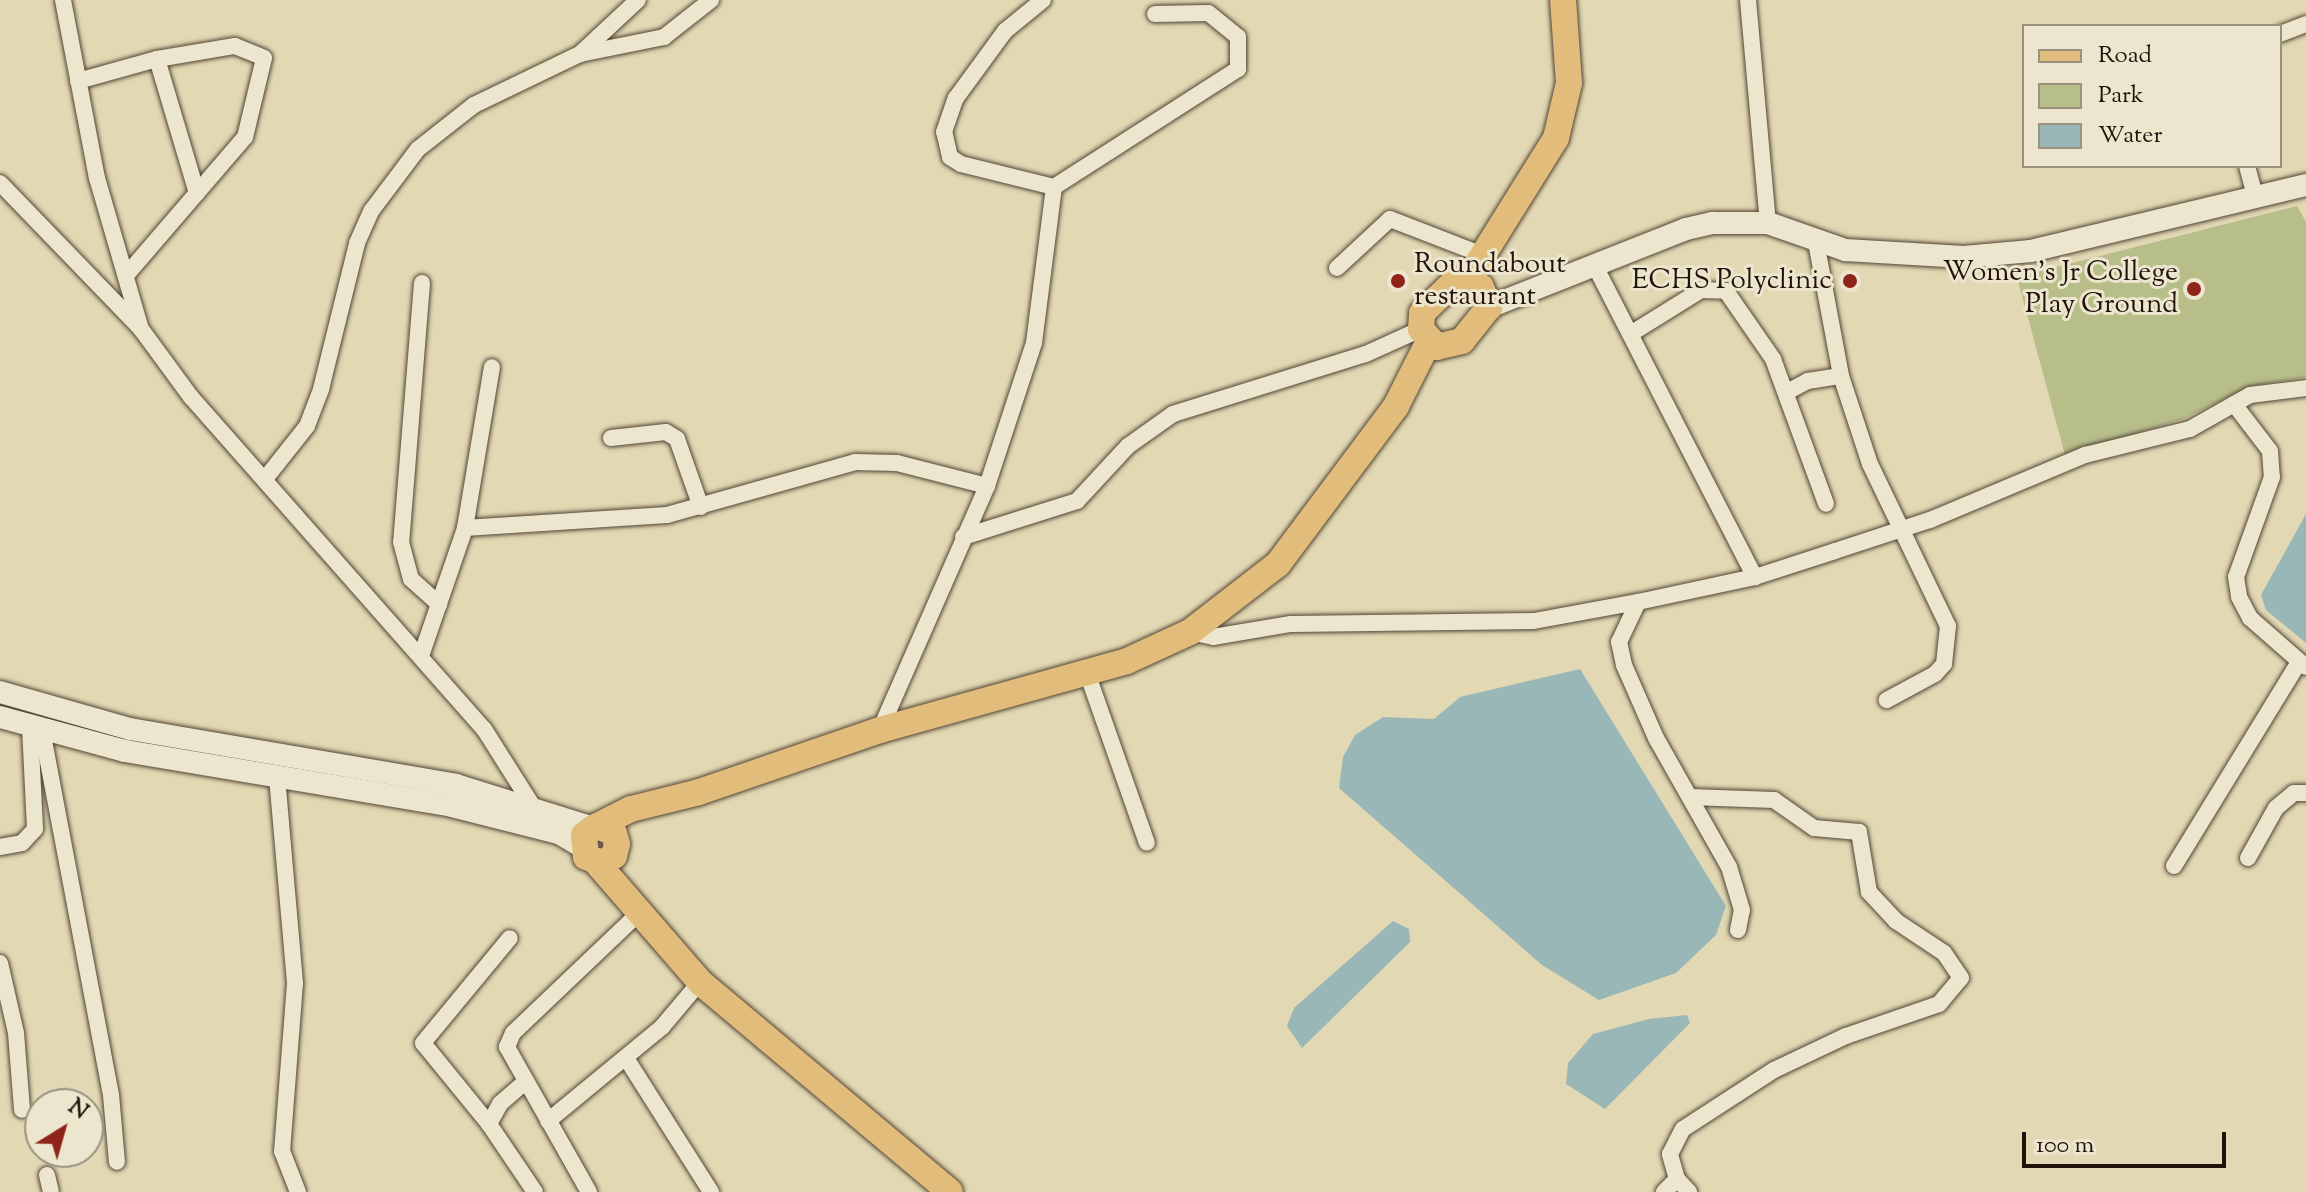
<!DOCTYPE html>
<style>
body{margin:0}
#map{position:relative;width:2306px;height:1192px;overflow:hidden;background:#e2d8b3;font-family:"Sorts Mill Goudy",serif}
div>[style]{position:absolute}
.green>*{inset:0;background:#b7be8a}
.water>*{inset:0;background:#99b7b7}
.roads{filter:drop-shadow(0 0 2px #524435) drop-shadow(0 0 2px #524435)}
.street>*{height:16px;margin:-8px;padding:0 8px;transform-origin:8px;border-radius:8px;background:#ece6ce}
.secondary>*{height:22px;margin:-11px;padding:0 11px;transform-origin:11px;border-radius:11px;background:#ece6ce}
.primary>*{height:26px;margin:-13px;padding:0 13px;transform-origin:13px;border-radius:13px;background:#e1bc7a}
.dots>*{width:22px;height:22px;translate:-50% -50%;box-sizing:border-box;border:4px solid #ece6ce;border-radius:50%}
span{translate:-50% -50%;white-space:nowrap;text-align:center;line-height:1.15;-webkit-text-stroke:6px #ece6ce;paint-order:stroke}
.poi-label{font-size:28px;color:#22120b}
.left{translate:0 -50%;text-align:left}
.right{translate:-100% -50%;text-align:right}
.legend{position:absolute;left:2022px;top:24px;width:260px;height:144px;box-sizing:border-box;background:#ece6ce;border:2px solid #9b9180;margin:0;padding:10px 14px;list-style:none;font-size:24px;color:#22120b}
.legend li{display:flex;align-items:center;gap:16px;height:40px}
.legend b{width:40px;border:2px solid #9b9180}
.north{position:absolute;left:24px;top:1088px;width:80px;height:80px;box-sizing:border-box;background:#ece6ce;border:2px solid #9b9180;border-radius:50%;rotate:37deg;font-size:22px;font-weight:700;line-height:32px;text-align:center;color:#22120b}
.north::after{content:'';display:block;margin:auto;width:28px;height:36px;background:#8f2418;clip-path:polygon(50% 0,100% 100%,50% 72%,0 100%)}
.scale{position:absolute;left:2022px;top:1132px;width:204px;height:36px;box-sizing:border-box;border:4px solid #22120b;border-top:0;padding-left:10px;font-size:24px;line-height:28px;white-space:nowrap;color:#22120b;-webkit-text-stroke:6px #ece6ce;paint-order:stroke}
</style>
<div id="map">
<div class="green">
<div style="clip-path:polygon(2297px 206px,2306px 222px,2306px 377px,2251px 386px,2183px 419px,2065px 455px,2017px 277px)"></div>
</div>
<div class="water">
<div style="clip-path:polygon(2306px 514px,2306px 643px,2266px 610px,2261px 595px)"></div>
<div style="clip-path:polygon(1580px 669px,1726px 906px,1716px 935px,1676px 973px,1599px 1000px,1542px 965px,1339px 788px,1343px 757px,1355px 735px,1383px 717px,1434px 719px,1460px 697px)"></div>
<div style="clip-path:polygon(1393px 921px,1409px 929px,1410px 942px,1302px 1048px,1287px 1026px,1294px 1008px)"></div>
<div style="clip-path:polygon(1687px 1015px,1690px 1023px,1605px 1109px,1566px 1084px,1568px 1063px,1593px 1034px,1649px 1019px)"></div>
</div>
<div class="roads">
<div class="street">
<div style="left:63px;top:0;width:181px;rotate:79.2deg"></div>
<div style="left:97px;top:178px;width:157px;rotate:73.8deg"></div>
<div style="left:141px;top:329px;width:84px;rotate:53.7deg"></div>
<div style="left:191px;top:397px;width:443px;rotate:48.6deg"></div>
<div style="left:484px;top:729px;width:93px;rotate:57.7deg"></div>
<div style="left:534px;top:808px;width:7px;rotate:98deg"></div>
<div style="left:1748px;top:0;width:224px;rotate:84.9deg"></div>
<div style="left:2280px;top:34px;width:28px;rotate:-21deg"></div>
<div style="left:580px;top:54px;width:79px;rotate:-43deg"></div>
<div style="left:157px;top:59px;width:140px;rotate:73.4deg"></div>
<div style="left:78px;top:81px;width:82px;rotate:-15.6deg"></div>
<div style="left:157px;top:59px;width:79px;rotate:-9.5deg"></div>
<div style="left:235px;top:46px;width:31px;rotate:22deg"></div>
<div style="left:264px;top:58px;width:81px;rotate:103.5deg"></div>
<div style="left:245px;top:137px;width:181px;rotate:130.7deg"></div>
<div style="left:2247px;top:166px;width:31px;rotate:75deg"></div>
<div style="left:0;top:183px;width:202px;rotate:46deg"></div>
<div style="left:1054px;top:187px;width:219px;rotate:-32.7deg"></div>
<div style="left:1238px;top:69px;width:32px;rotate:-90deg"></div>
<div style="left:1238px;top:37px;width:38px;rotate:-141deg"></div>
<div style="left:1208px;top:13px;width:53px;rotate:178.9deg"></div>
<div style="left:1816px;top:242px;width:136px;rotate:79.4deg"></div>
<div style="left:1841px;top:376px;width:93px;rotate:71.8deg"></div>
<div style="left:1870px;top:464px;width:180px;rotate:64.3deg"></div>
<div style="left:1948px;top:626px;width:38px;rotate:96deg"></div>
<div style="left:1944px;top:664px;width:13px;rotate:132deg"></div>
<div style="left:1935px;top:674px;width:55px;rotate:151.6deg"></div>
<div style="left:1595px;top:266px;width:350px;rotate:62.8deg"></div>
<div style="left:1337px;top:268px;width:72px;rotate:-42.8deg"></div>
<div style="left:1390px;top:219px;width:100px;rotate:21.2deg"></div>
<div style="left:422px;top:283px;width:260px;rotate:94.6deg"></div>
<div style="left:401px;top:542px;width:38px;rotate:75deg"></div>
<div style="left:411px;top:579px;width:38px;rotate:42deg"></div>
<div style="left:1632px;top:333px;width:81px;rotate:-31.9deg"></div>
<div style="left:1701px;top:290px;width:25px;rotate:2deg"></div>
<div style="left:1726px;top:291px;width:83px;rotate:55.3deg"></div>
<div style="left:1773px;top:359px;width:154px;rotate:69.9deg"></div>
<div style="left:1787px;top:392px;width:24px;rotate:-28deg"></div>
<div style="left:1808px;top:381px;width:33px;rotate:-9deg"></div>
<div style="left:2234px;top:404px;width:59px;rotate:52.5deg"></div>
<div style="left:2270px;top:451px;width:26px;rotate:86deg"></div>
<div style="left:2272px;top:477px;width:106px;rotate:109.8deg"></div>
<div style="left:2236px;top:577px;width:20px;rotate:81deg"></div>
<div style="left:2239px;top:597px;width:24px;rotate:62deg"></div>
<div style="left:2250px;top:618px;width:74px;rotate:41.2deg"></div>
<div style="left:611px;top:438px;width:55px;rotate:-6.2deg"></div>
<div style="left:666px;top:432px;width:13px;rotate:32deg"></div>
<div style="left:677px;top:439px;width:72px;rotate:70.6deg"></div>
<div style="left:265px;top:479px;width:68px;rotate:-51.6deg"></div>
<div style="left:307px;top:426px;width:40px;rotate:-69deg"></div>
<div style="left:321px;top:389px;width:150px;rotate:-76.1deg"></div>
<div style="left:357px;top:243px;width:36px;rotate:-66deg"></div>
<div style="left:372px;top:210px;width:76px;rotate:-53deg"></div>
<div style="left:418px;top:149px;width:71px;rotate:-38.2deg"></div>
<div style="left:474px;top:105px;width:118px;rotate:-25.7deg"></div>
<div style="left:580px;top:54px;width:86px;rotate:-11.4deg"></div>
<div style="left:664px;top:37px;width:60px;rotate:-38.2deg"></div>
<div style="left:465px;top:528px;width:202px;rotate:-3.7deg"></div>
<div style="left:667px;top:515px;width:195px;rotate:-15.7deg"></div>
<div style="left:855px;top:462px;width:42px;rotate:1.4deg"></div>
<div style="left:897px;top:463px;width:93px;rotate:14.3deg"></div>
<div style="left:963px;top:537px;width:120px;rotate:-17.5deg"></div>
<div style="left:1077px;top:501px;width:75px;rotate:-47.2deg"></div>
<div style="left:1128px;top:446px;width:55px;rotate:-35.4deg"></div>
<div style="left:1173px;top:414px;width:202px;rotate:-17.3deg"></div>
<div style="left:1366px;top:354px;width:60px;rotate:-24.4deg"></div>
<div style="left:1190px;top:632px;width:24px;rotate:12deg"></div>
<div style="left:1213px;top:637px;width:79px;rotate:-9.5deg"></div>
<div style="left:1291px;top:624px;width:243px;rotate:-0.7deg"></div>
<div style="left:1534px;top:621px;width:106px;rotate:-10.4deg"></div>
<div style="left:421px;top:656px;width:135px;rotate:-71deg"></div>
<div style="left:465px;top:528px;width:163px;rotate:-80.5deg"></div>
<div style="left:1086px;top:670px;width:183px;rotate:70.6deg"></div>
<div style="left:42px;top:730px;width:371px;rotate:79.3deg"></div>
<div style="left:111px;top:1095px;width:67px;rotate:84.9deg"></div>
<div style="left:880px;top:730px;width:266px;rotate:-66.3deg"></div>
<div style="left:987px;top:486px;width:151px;rotate:-71.8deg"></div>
<div style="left:1034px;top:343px;width:157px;rotate:-82.7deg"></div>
<div style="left:1054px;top:187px;width:96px;rotate:-166.1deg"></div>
<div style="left:961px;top:164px;width:13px;rotate:-148deg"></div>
<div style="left:950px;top:157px;width:26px;rotate:-103deg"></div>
<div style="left:944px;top:132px;width:36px;rotate:-71deg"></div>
<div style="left:956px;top:98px;width:83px;rotate:-53.8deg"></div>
<div style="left:1005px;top:31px;width:49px;rotate:-39.2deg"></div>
<div style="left:277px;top:777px;width:207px;rotate:85deg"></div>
<div style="left:295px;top:983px;width:169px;rotate:94.4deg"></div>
<div style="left:282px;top:1151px;width:44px;rotate:68.7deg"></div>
<div style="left:0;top:847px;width:22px;rotate:-10deg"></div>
<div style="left:22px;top:843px;width:19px;rotate:-47deg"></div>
<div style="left:35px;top:829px;width:103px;rotate:-92.8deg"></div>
<div style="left:2248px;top:858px;width:57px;rotate:-60.8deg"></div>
<div style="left:2276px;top:808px;width:23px;rotate:-40deg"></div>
<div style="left:2294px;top:793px;width:12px"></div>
<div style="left:2174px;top:866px;width:239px;rotate:-58.5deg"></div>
<div style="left:1738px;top:930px;width:20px;rotate:-79deg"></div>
<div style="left:1742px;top:910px;width:45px;rotate:-106.8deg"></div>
<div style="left:1729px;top:867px;width:148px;rotate:-119.5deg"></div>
<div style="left:1656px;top:738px;width:80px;rotate:-113.7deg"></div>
<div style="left:1624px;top:665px;width:24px;rotate:-102deg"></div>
<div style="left:1619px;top:642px;width:44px;rotate:-64.6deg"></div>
<div style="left:1638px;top:602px;width:120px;rotate:-12.1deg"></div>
<div style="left:1755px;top:577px;width:84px;rotate:-18deg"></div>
<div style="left:1835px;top:551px;width:100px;rotate:-18.1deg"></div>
<div style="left:1930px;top:520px;width:168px;rotate:-22.8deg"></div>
<div style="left:2085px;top:455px;width:108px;rotate:-13.9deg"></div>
<div style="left:2190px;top:429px;width:69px;rotate:-29.5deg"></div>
<div style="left:2250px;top:395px;width:56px;rotate:-7.1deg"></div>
<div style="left:0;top:963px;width:72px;rotate:77.1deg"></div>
<div style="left:16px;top:1033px;width:77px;rotate:85.5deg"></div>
<div style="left:626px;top:1058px;width:159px;rotate:57.6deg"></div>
<div style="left:525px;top:1082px;width:33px;rotate:139deg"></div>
<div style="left:500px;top:1104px;width:23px;rotate:119deg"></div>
<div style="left:489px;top:1124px;width:82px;rotate:55.9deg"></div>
<div style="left:548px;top:1121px;width:148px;rotate:-39.5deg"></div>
<div style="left:662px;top:1027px;width:59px;rotate:-49.8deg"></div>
<div style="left:489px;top:1124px;width:104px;rotate:-129.2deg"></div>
<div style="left:423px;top:1043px;width:136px;rotate:-50.4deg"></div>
<div style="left:47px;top:1175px;width:17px;rotate:77deg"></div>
<div style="left:1677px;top:1179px;width:18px;rotate:47deg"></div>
<div style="left:589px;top:1192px;width:167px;rotate:-119.5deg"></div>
<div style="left:507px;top:1047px;width:15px;rotate:-67deg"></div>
<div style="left:513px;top:1033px;width:174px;rotate:-43.6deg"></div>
<div style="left:1664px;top:1192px;width:18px;rotate:-45deg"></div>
<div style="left:1677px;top:1179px;width:26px;rotate:-106deg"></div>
<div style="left:1670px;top:1154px;width:28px;rotate:-63deg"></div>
<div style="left:1683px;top:1129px;width:108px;rotate:-33deg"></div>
<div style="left:1774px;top:1070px;width:80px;rotate:-25.3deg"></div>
<div style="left:1846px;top:1036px;width:98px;rotate:-19deg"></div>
<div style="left:1939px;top:1004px;width:34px;rotate:-50deg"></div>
<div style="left:1961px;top:978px;width:30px;rotate:-124deg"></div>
<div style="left:1944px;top:953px;width:58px;rotate:-146.3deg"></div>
<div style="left:1896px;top:921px;width:40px;rotate:-133deg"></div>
<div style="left:1869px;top:892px;width:61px;rotate:-99.5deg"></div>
<div style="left:1859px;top:832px;width:45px;rotate:-174.9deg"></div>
<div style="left:1814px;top:828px;width:49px;rotate:-145deg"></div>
<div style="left:1774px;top:800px;width:83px;rotate:-177.9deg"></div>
</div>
<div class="secondary">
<div style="left:1489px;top:307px;width:212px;rotate:-21.6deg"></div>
<div style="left:1686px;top:229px;width:28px;rotate:-13deg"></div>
<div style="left:1713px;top:223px;width:55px"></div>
<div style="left:1768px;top:223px;width:82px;rotate:19.3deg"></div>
<div style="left:1845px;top:250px;width:119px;rotate:3.4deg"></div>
<div style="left:1964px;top:257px;width:67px;rotate:-5.1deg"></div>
<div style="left:2031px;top:251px;width:283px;rotate:-13.5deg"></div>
<div style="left:0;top:692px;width:135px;rotate:15.9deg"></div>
<div style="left:130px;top:729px;width:331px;rotate:9.7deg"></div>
<div style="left:456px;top:785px;width:144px;rotate:17.4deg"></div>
<div style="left:0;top:717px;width:130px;rotate:15.2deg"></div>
<div style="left:125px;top:751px;width:332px;rotate:9.5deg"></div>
<div style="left:452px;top:806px;width:110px;rotate:14.2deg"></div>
<div style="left:559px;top:833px;width:26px;rotate:31deg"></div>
</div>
<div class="primary">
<div style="left:1468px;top:279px;width:166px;rotate:-58deg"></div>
<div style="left:1556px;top:138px;width:57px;rotate:-76.7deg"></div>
<div style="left:1569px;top:83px;width:83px;rotate:-94.1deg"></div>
<div style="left:1468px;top:279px;width:15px;rotate:32deg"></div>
<div style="left:1481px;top:287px;width:22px;rotate:68deg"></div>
<div style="left:1489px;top:307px;width:43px;rotate:128.5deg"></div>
<div style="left:1462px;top:341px;width:26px;rotate:167deg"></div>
<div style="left:1437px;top:347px;width:24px;rotate:-132deg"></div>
<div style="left:1421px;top:329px;width:16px;rotate:-86deg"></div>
<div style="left:1422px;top:313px;width:43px;rotate:-44.1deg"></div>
<div style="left:1453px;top:283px;width:16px;rotate:-15deg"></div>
<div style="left:598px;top:826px;width:17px;rotate:24deg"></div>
<div style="left:614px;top:833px;width:11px;rotate:75deg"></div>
<div style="left:617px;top:844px;width:12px;rotate:104deg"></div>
<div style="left:614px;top:856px;width:14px;rotate:150deg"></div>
<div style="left:602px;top:863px;width:17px;rotate:-159deg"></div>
<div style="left:586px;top:857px;width:22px;rotate:-95deg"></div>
<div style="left:584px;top:835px;width:11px;rotate:-38deg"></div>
<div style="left:593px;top:828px;width:42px;rotate:-26.6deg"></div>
<div style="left:631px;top:809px;width:70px;rotate:-14deg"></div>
<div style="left:699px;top:792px;width:191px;rotate:-18.9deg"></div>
<div style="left:880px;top:730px;width:256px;rotate:-15.6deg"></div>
<div style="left:1127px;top:661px;width:69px;rotate:-24.7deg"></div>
<div style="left:1190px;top:632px;width:111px;rotate:-37.7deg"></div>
<div style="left:1278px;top:564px;width:197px;rotate:-53.2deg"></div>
<div style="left:1396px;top:406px;width:73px;rotate:-63.1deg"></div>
<div style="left:597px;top:863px;width:157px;rotate:49.1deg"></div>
<div style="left:700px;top:982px;width:326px;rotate:40deg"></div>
</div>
</div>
<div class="dots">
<div style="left:1398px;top:281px;background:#8f2418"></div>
<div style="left:1850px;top:281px;background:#8f2418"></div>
<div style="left:2194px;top:289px;background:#8f2418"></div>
</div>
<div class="poi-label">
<span class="left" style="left:1414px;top:281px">Roundabout<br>restaurant</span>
<span class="right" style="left:2178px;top:289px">Women's Jr College<br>Play Ground</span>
<span class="right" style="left:1832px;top:281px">ECHS Polyclinic</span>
</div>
<ul class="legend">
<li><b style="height:10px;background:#e1bc7a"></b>Road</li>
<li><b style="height:22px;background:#b7be8a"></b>Park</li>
<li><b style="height:22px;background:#99b7b7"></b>Water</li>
</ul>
<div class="north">N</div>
<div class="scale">100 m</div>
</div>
